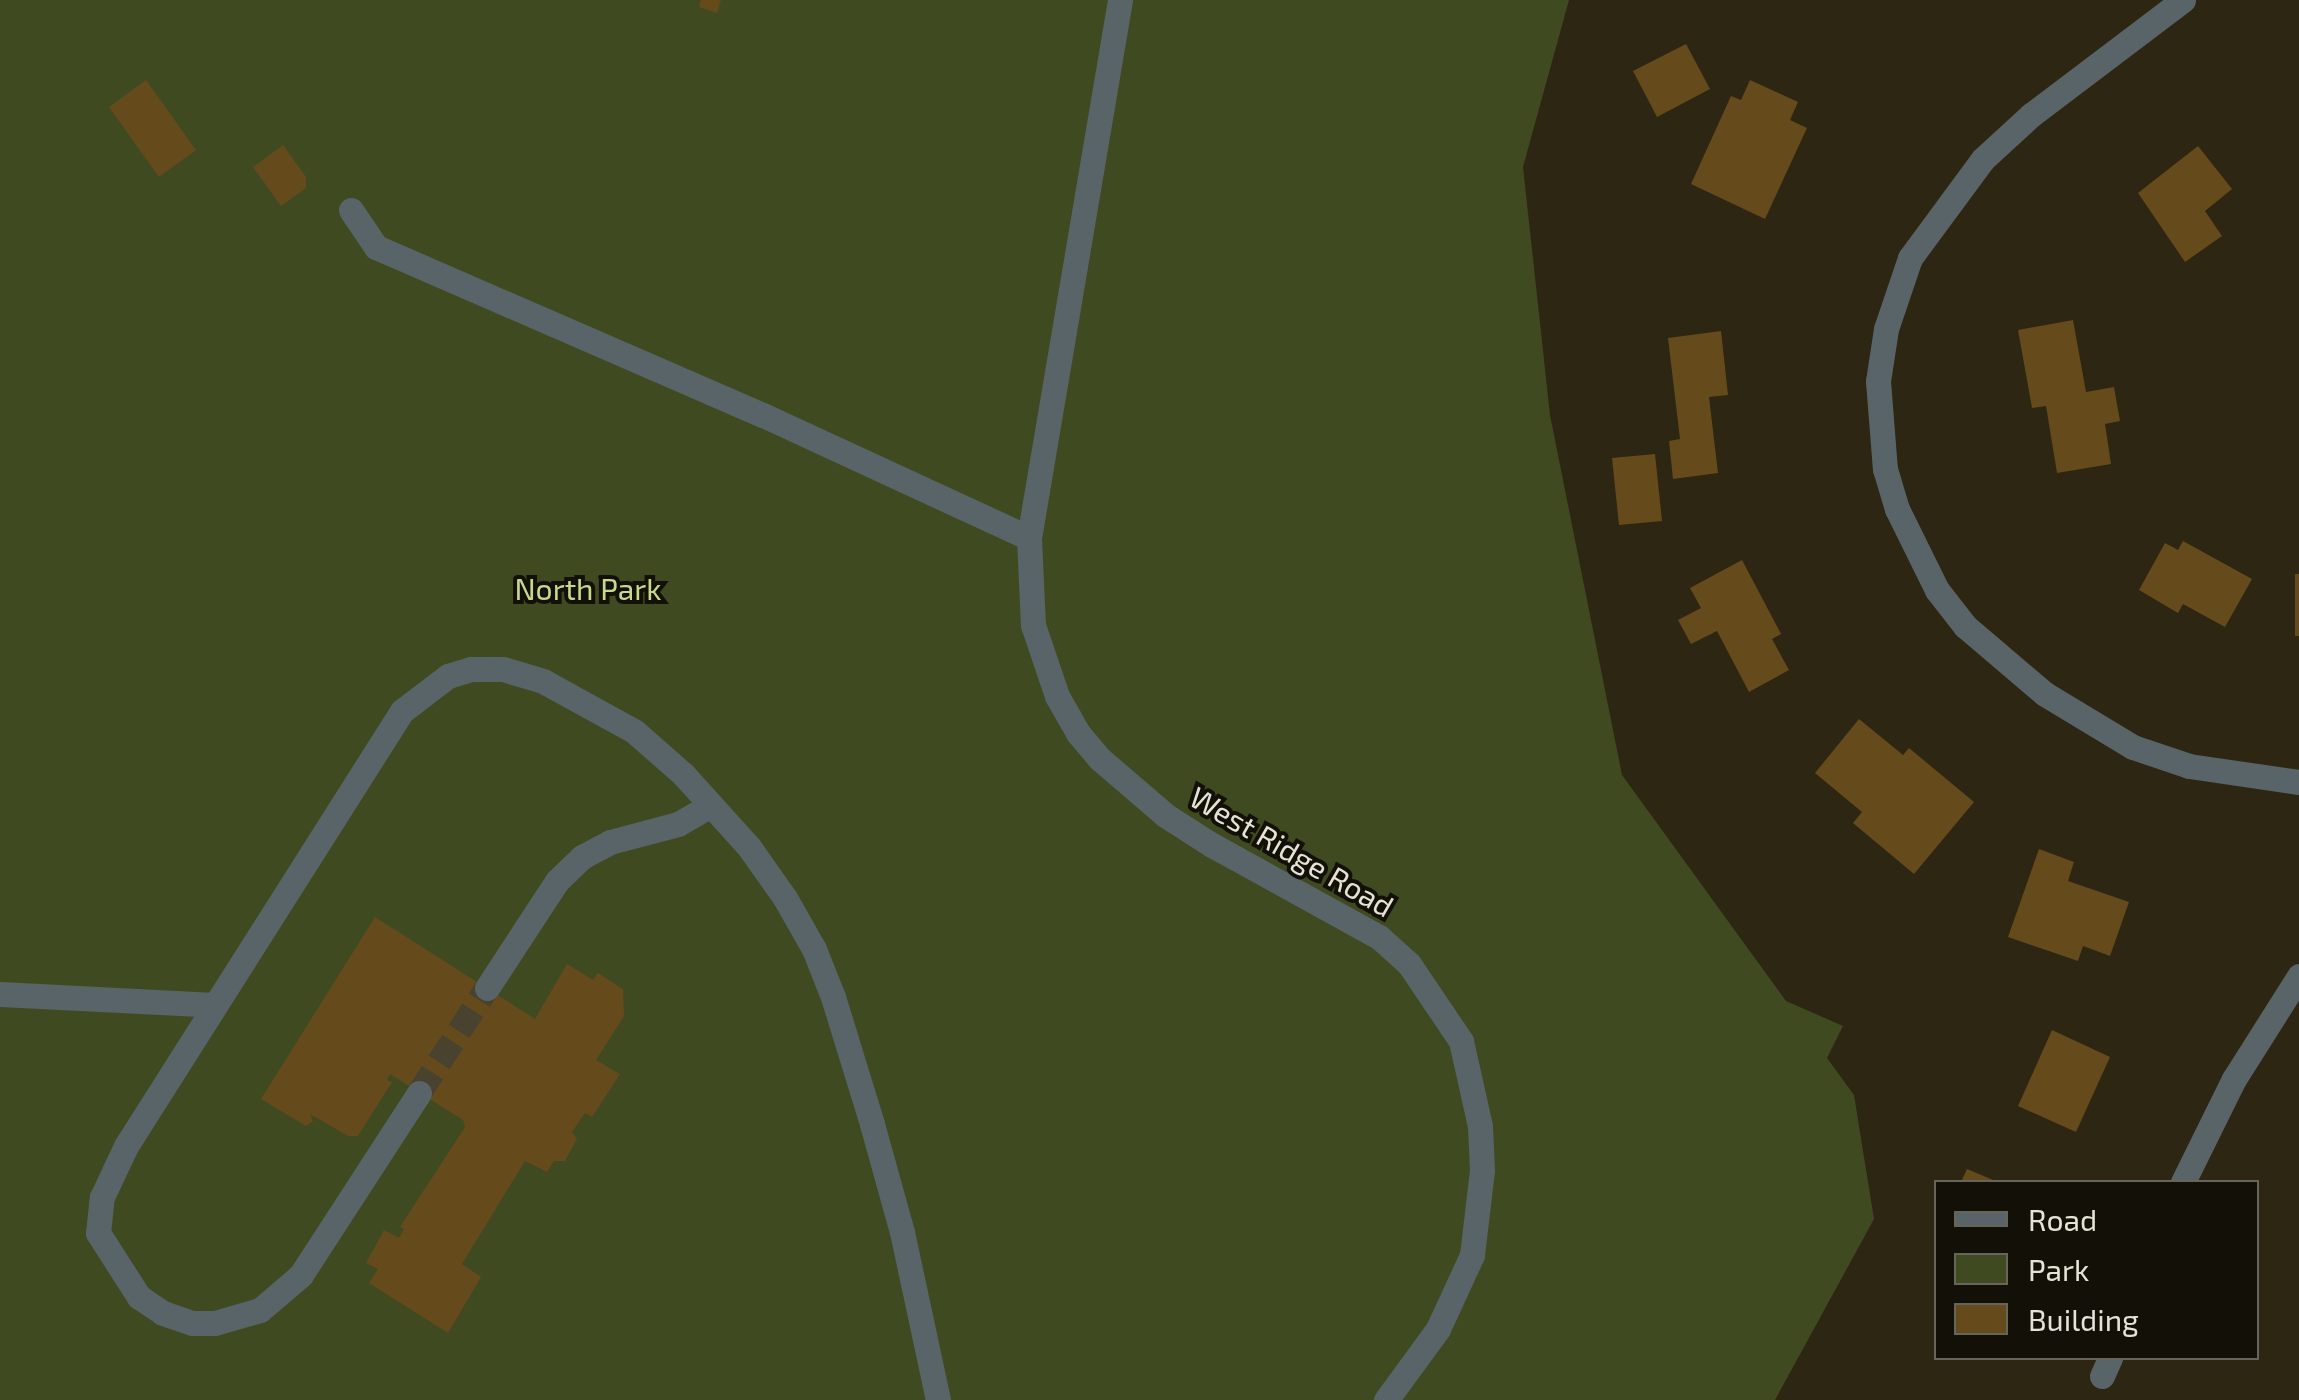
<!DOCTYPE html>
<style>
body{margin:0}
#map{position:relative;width:2299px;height:1400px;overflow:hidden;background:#2d2612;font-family:"Exo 2",sans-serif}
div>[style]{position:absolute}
.green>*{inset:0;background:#404a21}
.building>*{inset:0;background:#654a1c}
.minor-tunnel>*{height:25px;margin-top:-12.5px;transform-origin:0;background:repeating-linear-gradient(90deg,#49422f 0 25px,transparent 0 37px)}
.minor>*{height:25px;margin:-12.5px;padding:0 12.5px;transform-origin:12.5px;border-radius:12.5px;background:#586467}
span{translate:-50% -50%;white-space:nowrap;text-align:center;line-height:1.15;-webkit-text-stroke:8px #121007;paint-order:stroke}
.park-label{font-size:30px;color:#c6d98c}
.street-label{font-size:30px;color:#e6e2d6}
.legend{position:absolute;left:1934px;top:1180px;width:325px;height:180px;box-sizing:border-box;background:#121007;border:2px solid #67645a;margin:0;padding:12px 18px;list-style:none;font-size:30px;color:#e6e2d6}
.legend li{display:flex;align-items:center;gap:20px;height:50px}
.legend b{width:50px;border:2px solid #67645a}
</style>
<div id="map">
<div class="green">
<div style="clip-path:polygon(0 0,1569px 0,1523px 167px,1550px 415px,1622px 775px,1786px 1001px,1843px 1026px,1827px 1058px,1854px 1095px,1874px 1219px,1775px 1400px,0 1400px)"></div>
</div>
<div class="building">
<div style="clip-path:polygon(701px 0,721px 0,717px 13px,699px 7px)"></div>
<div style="clip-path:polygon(1686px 44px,1710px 89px,1657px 117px,1633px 71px)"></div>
<div style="clip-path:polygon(146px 80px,196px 150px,159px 177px,109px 107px)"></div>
<div style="clip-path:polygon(1750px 80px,1798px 102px,1790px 120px,1807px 128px,1765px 219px,1691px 184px,1731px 96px,1741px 100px)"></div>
<div style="clip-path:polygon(283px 145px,306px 177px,306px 188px,281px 206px,253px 167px)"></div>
<div style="clip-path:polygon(2198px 146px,2232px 189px,2205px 211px,2222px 236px,2185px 262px,2138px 193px)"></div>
<div style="clip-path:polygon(2073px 320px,2086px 392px,2114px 387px,2120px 421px,2105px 424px,2111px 464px,2057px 473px,2046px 406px,2032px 408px,2018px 330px)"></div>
<div style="clip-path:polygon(1721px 331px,1728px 395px,1709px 397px,1718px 473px,1673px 479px,1669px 441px,1680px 439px,1668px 338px)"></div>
<div style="clip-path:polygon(1655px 454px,1662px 521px,1619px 525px,1612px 458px)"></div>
<div style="clip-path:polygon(2183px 541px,2252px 579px,2225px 627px,2183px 604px,2178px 613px,2139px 590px,2165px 543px,2178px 550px)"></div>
<div style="clip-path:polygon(1742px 560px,1781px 634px,1772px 639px,1789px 670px,1749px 692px,1717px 631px,1691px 644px,1678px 620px,1701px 608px,1690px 588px)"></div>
<div style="clip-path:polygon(2295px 574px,2299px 574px,2299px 636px,2295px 636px)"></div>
<div style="clip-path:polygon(1859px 719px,1903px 755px,1909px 748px,1974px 802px,1914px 874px,1853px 823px,1862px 812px,1815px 773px)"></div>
<div style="clip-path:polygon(2039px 849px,2074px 862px,2068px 881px,2129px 902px,2110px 956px,2083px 946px,2078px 961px,2008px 937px)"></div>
<div style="clip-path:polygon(375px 917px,535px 1019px,567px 964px,593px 980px,598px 973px,623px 989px,624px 1016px,596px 1060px,620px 1074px,592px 1117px,585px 1113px,572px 1132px,577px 1139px,565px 1161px,554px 1161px,547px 1172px,525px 1161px,462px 1264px,481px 1277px,448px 1333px,369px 1283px,378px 1269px,366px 1263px,384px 1230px,399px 1238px,404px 1229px,400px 1227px,465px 1127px,463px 1120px,390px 1074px,387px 1080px,392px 1082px,358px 1136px,348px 1136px,310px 1114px,313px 1121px,306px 1126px,261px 1099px)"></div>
<div style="clip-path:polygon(2052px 1030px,2110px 1057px,2076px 1132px,2018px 1106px)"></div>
<div style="clip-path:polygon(1967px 1169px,1998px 1182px,1961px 1182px)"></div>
</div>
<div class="minor-tunnel">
<div style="left:419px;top:1093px;width:125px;rotate:-57.1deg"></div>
</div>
<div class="minor">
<div style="left:1120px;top:0;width:546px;rotate:99.6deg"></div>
<div style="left:1029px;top:538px;width:87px;rotate:87.4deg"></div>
<div style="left:1033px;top:625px;width:75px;rotate:71.3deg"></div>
<div style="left:1057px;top:696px;width:43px;rotate:60.4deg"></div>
<div style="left:1078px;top:733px;width:34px;rotate:50deg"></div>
<div style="left:1100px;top:759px;width:86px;rotate:40.7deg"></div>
<div style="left:1165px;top:815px;width:56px;rotate:32.6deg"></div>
<div style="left:1212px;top:845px;width:191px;rotate:28.9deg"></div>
<div style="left:1379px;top:937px;width:40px;rotate:42deg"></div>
<div style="left:1409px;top:964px;width:93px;rotate:56deg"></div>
<div style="left:1461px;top:1041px;width:87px;rotate:77.4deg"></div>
<div style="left:1480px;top:1126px;width:44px;rotate:87.4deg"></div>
<div style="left:1482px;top:1170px;width:86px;rotate:96.7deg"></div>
<div style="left:1472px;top:1255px;width:81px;rotate:114.7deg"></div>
<div style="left:1438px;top:1329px;width:88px;rotate:126.2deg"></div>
<div style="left:2183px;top:0;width:191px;rotate:142.9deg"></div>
<div style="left:2031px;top:115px;width:65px;rotate:137.5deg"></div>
<div style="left:1983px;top:159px;width:123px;rotate:126.4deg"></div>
<div style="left:1910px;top:258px;width:75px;rotate:108.7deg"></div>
<div style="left:1886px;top:329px;width:53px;rotate:98.7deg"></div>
<div style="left:1878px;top:381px;width:88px;rotate:85.5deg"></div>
<div style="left:1885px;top:469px;width:42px;rotate:73.3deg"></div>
<div style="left:1897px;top:509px;width:90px;rotate:63.7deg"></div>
<div style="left:1937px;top:590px;width:46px;rotate:52.1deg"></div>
<div style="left:1965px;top:626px;width:105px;rotate:40.4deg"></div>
<div style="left:2045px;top:694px;width:103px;rotate:31.1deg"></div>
<div style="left:2133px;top:747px;width:59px;rotate:18.7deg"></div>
<div style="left:2189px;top:766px;width:111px;rotate:8.3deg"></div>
<div style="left:351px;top:210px;width:45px;rotate:56deg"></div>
<div style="left:376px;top:247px;width:422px;rotate:23.5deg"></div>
<div style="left:763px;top:415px;width:293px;rotate:24.8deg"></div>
<div style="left:487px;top:988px;width:128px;rotate:-56.8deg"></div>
<div style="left:557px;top:881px;width:35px;rotate:-44deg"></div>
<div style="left:582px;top:857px;width:32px;rotate:-28deg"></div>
<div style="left:610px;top:842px;width:70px;rotate:-14.8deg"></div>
<div style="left:678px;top:824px;width:38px;rotate:-30deg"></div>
<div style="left:0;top:994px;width:215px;rotate:2.9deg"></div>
<div style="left:419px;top:1093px;width:217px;rotate:123deg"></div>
<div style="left:301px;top:1275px;width:54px;rotate:139.5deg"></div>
<div style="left:260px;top:1310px;width:47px;rotate:163.9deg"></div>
<div style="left:215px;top:1323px;width:23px;rotate:180deg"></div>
<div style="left:192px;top:1323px;width:31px;rotate:-161deg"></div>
<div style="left:163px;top:1313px;width:29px;rotate:-146deg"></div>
<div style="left:139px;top:1297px;width:76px;rotate:-122.6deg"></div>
<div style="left:98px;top:1233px;width:36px;rotate:-84deg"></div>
<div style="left:102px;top:1197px;width:56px;rotate:-64.8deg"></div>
<div style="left:126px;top:1146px;width:515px;rotate:-57.61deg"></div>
<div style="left:402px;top:711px;width:58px;rotate:-37.3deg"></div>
<div style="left:448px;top:676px;width:24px;rotate:-17deg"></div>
<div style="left:471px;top:669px;width:32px"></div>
<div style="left:503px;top:669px;width:42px;rotate:16.7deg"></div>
<div style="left:543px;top:681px;width:104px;rotate:28.8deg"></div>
<div style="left:634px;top:731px;width:65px;rotate:41.3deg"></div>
<div style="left:683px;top:774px;width:98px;rotate:47.9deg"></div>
<div style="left:749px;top:847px;width:62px;rotate:54.8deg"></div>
<div style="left:785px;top:898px;width:59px;rotate:60.4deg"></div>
<div style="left:814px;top:949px;width:52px;rotate:68.4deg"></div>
<div style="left:833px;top:997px;width:133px;rotate:72.9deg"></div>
<div style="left:872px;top:1124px;width:112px;rotate:74.5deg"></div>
<div style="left:902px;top:1232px;width:172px;rotate:77.9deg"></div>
<div style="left:2183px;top:1182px;width:115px;rotate:-63.7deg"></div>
<div style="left:2234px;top:1079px;width:122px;rotate:-57.7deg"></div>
<div style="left:2102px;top:1376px;width:20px;rotate:-66deg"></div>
</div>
<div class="park-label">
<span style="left:588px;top:588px">North Park</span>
</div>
<div class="street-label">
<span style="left:1292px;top:851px;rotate:30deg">West Ridge Road</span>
</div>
<ul class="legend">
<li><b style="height:12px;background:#586467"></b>Road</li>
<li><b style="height:28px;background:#404a21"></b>Park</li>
<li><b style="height:28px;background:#654a1c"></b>Building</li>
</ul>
</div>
